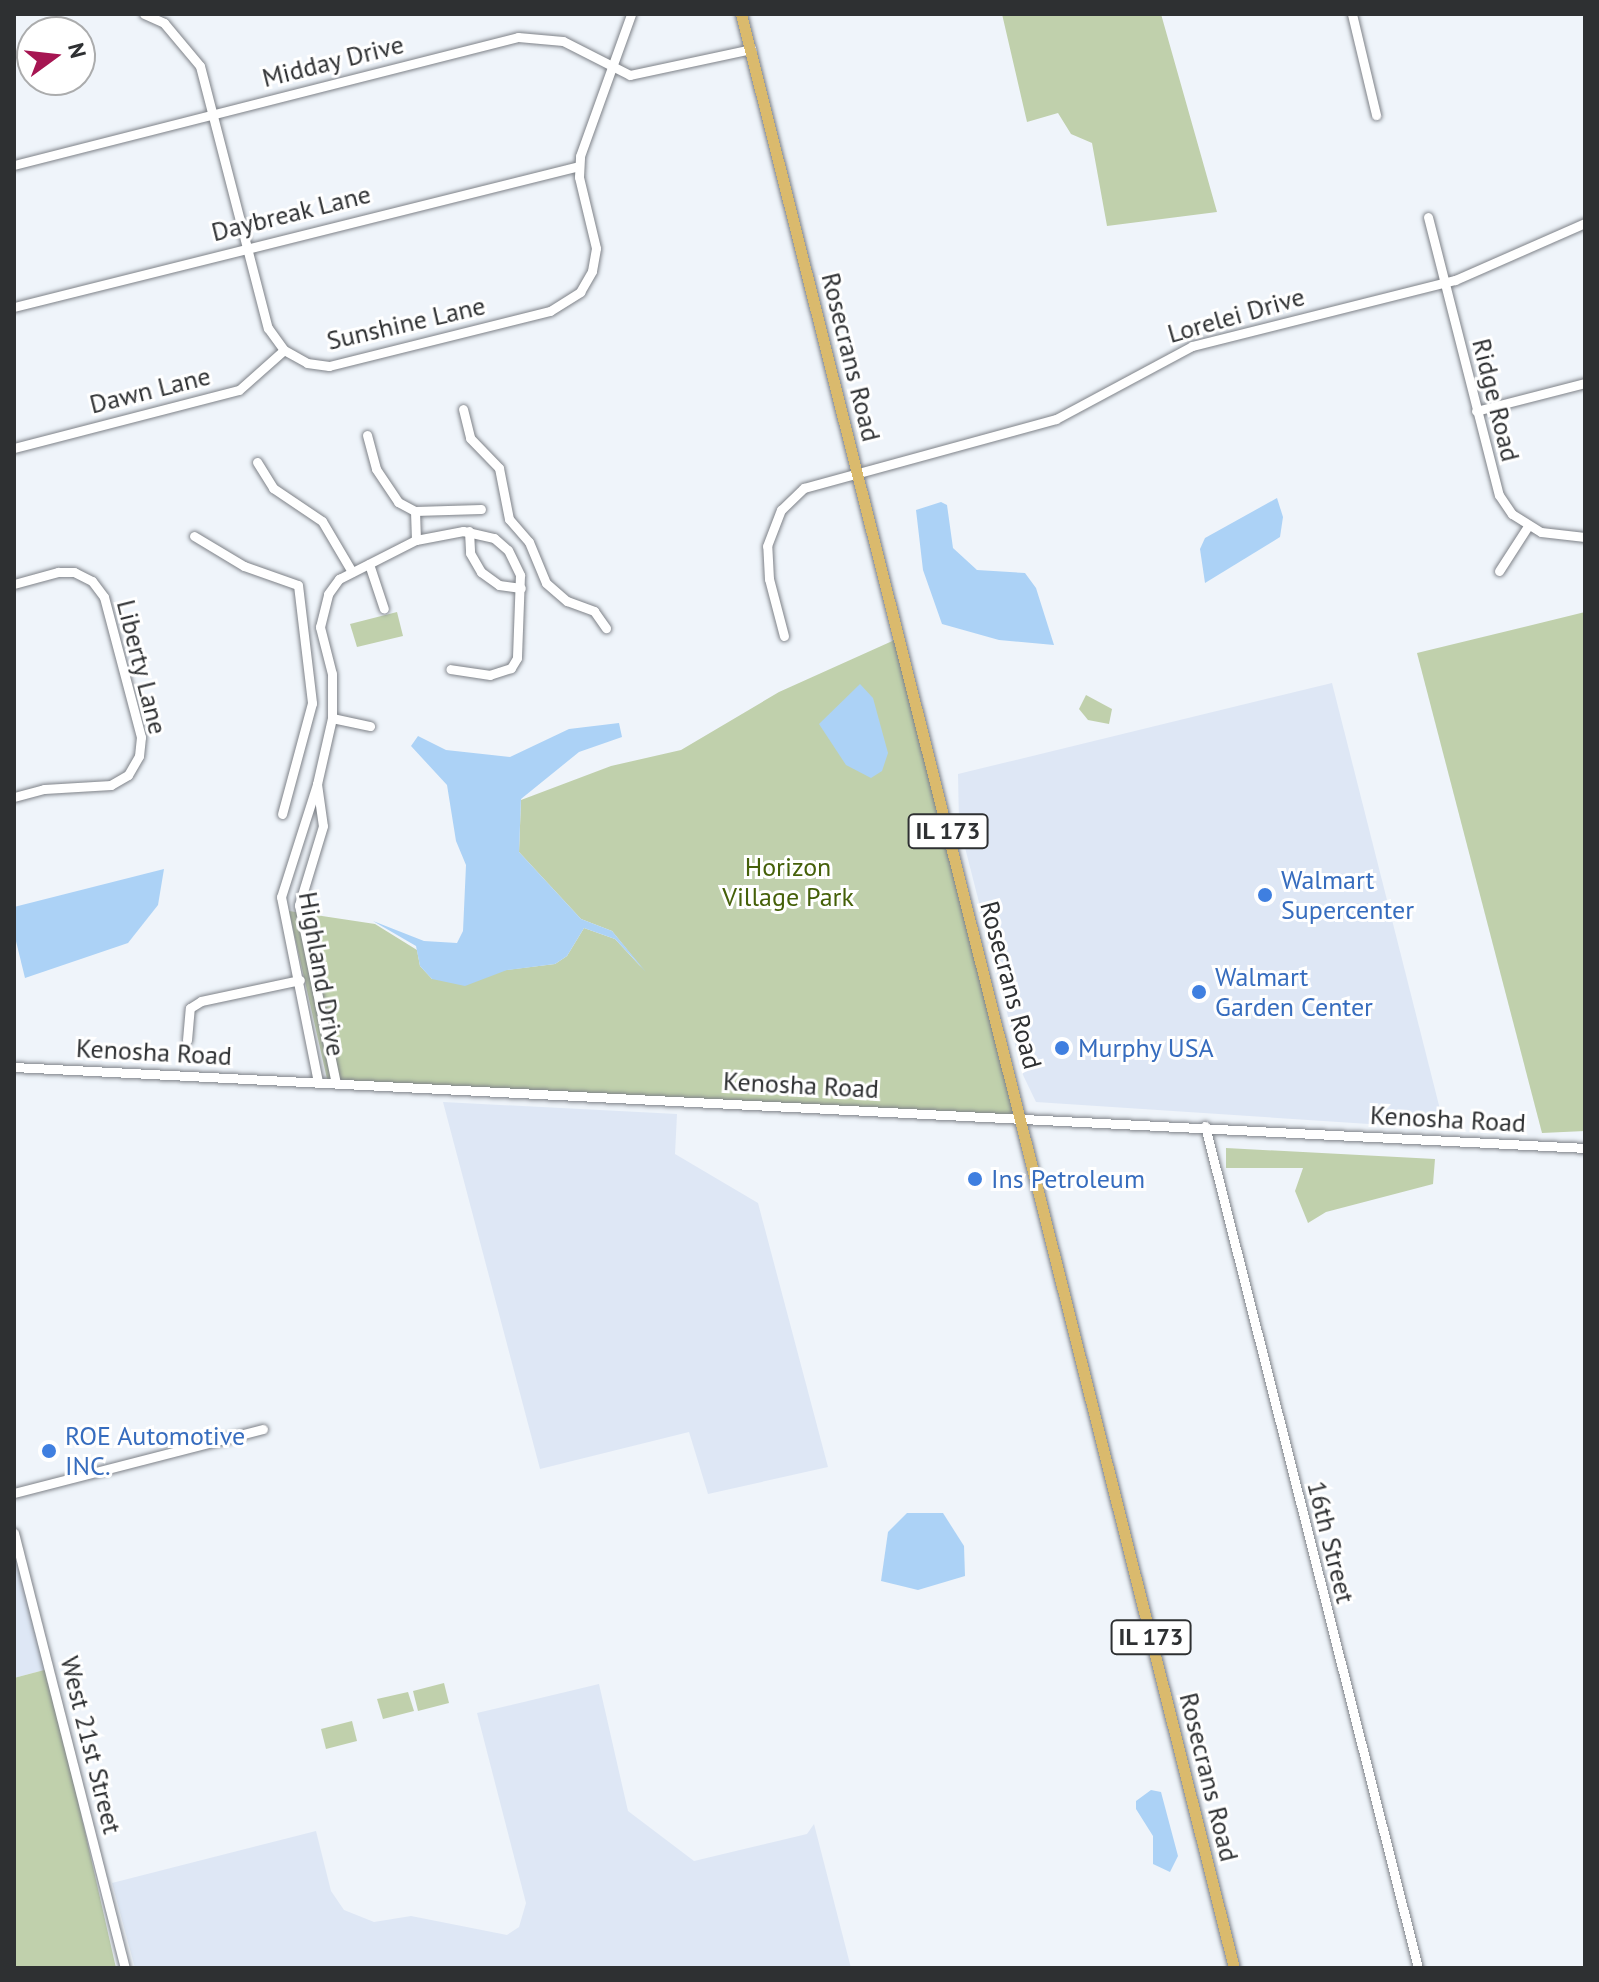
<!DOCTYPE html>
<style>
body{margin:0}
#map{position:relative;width:1599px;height:1982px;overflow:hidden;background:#eff4fa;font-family:"PT Sans",sans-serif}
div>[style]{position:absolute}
.built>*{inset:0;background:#dee7f5}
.green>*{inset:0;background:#c0d0ac}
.water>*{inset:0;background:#acd2f6}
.roads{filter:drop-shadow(0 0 2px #7e8288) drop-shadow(0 0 2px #7e8288)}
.minor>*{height:9px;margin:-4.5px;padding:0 4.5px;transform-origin:4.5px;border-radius:4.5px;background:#fff}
.major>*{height:11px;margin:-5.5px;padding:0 5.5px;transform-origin:5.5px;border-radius:5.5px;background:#daba6d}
.dots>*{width:22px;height:22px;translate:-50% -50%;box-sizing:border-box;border:4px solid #fff;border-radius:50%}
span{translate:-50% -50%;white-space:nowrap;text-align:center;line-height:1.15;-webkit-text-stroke:6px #fff;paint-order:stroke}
.shield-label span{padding:2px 6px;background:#fff;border:2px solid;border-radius:6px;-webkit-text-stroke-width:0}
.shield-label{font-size:24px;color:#2e3032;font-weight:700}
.street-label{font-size:26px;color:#2e3032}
.park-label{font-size:26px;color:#456009}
.shop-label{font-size:26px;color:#366cbe}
.left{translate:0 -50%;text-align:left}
.frame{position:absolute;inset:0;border:16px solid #2e3032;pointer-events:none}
.north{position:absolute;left:16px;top:16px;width:80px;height:80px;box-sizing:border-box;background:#fff;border:2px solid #abacad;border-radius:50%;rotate:75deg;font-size:22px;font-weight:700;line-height:32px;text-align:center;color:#2e3032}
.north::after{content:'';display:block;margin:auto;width:28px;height:36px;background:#a61552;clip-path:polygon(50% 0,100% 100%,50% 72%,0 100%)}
</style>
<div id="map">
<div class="built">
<div style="clip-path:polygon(1332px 683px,1445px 1129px,1036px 1102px,1023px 1075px,959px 824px,958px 774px)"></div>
<div style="clip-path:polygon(443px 1102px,677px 1114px,675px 1154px,758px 1203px,828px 1467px,708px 1494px,689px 1432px,540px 1469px)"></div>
<div style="clip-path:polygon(14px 1541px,48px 1669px,14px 1678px)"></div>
<div style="clip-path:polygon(599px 1684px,628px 1811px,694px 1861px,807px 1834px,814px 1824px,851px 1968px,135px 1968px,112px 1883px,316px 1831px,331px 1891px,344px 1910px,374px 1922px,411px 1916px,507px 1935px,519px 1927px,526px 1903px,477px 1713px)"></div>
</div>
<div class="green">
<div style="clip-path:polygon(1002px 14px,1161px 14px,1217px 212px,1107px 226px,1092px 143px,1071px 134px,1058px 113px,1027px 122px)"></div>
<div style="clip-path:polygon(397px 612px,403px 636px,357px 647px,350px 624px)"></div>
<div style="clip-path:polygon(1585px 612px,1585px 1131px,1542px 1133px,1417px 653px)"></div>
<div style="clip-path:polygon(899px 638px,1023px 1119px,328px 1083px,289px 911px,375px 924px,417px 950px,420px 966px,432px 979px,555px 964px,567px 956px,584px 928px,615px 939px,642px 968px,612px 931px,581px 919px,519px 852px,521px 800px,611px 766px,681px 750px,779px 692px)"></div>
<div style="clip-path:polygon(1086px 695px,1112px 709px,1109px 724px,1088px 720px,1079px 709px)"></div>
<div style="clip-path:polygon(1226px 1148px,1435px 1159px,1433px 1184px,1326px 1212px,1308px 1223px,1295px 1191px,1303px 1168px,1226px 1168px)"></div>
<div style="clip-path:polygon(48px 1669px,116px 1968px,14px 1968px,14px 1678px)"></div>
<div style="clip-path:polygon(444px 1683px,449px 1703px,418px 1711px,413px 1691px)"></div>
<div style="clip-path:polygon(408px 1692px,414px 1711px,383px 1719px,377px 1699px)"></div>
<div style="clip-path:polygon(352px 1721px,357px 1741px,326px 1749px,321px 1729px)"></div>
</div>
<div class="water">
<div style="clip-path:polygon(1277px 498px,1283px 517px,1280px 537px,1205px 583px,1200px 549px,1205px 538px)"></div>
<div style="clip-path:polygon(941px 502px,947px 505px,953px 548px,977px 570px,1025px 573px,1036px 588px,1054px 645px,999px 640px,942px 624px,923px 570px,916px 510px)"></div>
<div style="clip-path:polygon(860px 684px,873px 698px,888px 753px,882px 771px,871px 778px,846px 765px,819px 724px)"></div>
<div style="clip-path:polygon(619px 723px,622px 737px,579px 752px,521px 799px,519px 852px,581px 919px,612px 931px,646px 972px,615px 939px,584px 928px,567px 956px,555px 964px,507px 970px,465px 986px,432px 979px,420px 966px,416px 946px,373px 921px,424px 941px,457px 943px,463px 931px,466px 865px,456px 841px,447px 785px,411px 746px,418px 736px,446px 750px,510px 757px,569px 729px)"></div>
<div style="clip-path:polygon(164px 869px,158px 905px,128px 943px,25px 978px,14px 933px,14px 907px)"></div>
<div style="clip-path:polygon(907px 1513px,943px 1513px,964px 1546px,965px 1576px,918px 1590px,881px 1581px,888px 1532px)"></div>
<div style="clip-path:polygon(1151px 1790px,1161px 1792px,1178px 1856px,1170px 1872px,1153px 1864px,1153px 1836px,1136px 1809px,1136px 1801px)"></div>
</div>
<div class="roads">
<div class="minor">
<div style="left:144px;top:14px;width:22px;rotate:24deg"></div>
<div style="left:164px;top:23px;width:56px;rotate:50.1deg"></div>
<div style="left:200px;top:66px;width:271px;rotate:75.5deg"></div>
<div style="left:268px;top:328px;width:27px;rotate:54deg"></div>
<div style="left:284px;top:350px;width:26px;rotate:29deg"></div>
<div style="left:307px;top:363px;width:22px;rotate:8deg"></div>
<div style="left:329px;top:366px;width:228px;rotate:-14deg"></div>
<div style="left:550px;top:311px;width:36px;rotate:-32deg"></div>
<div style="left:580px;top:292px;width:24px;rotate:-60deg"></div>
<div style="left:592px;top:271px;width:23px;rotate:-80deg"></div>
<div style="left:596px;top:248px;width:73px;rotate:-103.5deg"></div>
<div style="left:579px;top:177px;width:21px;rotate:-87deg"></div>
<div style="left:580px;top:156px;width:151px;rotate:-70.2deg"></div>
<div style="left:1352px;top:14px;width:104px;rotate:76.6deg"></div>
<div style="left:14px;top:165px;width:520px;rotate:-14.25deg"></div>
<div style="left:518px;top:37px;width:45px;rotate:5.1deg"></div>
<div style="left:563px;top:41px;width:75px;rotate:26.9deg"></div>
<div style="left:630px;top:75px;width:124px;rotate:-12.1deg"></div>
<div style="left:1428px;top:217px;width:287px;rotate:75.7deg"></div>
<div style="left:1499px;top:495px;width:23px;rotate:56deg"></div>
<div style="left:1512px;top:514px;width:34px;rotate:32deg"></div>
<div style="left:1541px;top:532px;width:44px;rotate:6.5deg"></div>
<div style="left:14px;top:307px;width:582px;rotate:-14.01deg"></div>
<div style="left:463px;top:409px;width:30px;rotate:76deg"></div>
<div style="left:470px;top:438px;width:42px;rotate:46deg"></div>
<div style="left:499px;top:468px;width:52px;rotate:78.9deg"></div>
<div style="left:509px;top:519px;width:30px;rotate:49deg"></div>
<div style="left:529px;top:542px;width:44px;rotate:67.5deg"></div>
<div style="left:546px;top:583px;width:28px;rotate:41deg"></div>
<div style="left:567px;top:601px;width:29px;rotate:20deg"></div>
<div style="left:594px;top:611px;width:21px;rotate:55deg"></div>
<div style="left:1476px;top:411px;width:113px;rotate:-14.4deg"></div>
<div style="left:367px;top:435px;width:35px;rotate:75deg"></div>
<div style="left:376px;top:469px;width:40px;rotate:56deg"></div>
<div style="left:398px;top:502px;width:19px;rotate:28deg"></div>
<div style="left:415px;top:511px;width:66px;rotate:-1.7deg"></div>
<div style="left:14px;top:448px;width:232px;rotate:-14.5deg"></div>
<div style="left:239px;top:390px;width:60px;rotate:-41.6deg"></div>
<div style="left:257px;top:462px;width:31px;rotate:58deg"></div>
<div style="left:273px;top:488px;width:59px;rotate:34deg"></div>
<div style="left:322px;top:521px;width:59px;rotate:59.5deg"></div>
<div style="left:415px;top:511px;width:29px;rotate:88deg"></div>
<div style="left:469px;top:531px;width:22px;rotate:87deg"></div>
<div style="left:470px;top:553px;width:22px;rotate:60deg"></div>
<div style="left:481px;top:572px;width:22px;rotate:36deg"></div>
<div style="left:499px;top:585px;width:22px;rotate:8deg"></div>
<div style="left:194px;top:536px;width:58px;rotate:31deg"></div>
<div style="left:244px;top:566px;width:57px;rotate:19.4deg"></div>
<div style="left:298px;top:585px;width:119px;rotate:83.2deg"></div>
<div style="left:312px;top:703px;width:115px;rotate:105.1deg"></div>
<div style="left:369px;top:564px;width:47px;rotate:71.6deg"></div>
<div style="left:1499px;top:571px;width:54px;rotate:-57.2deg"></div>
<div style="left:14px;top:584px;width:46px;rotate:-15.3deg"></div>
<div style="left:58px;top:572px;width:16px"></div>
<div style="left:74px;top:572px;width:20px;rotate:27deg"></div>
<div style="left:92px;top:581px;width:20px;rotate:53deg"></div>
<div style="left:104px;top:597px;width:145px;rotate:75.2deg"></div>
<div style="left:141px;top:737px;width:19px;rotate:96deg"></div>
<div style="left:139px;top:756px;width:22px;rotate:120deg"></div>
<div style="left:128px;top:775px;width:20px;rotate:150deg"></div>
<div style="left:111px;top:785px;width:67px;rotate:176.6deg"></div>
<div style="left:44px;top:789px;width:31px;rotate:165deg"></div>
<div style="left:784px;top:636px;width:59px;rotate:-104.7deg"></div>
<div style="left:769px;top:579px;width:33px;rotate:-93deg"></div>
<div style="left:767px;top:546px;width:39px;rotate:-69deg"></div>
<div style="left:781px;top:510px;width:32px;rotate:-44deg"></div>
<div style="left:804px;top:488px;width:261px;rotate:-15.3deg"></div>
<div style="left:1056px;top:419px;width:154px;rotate:-28.2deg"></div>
<div style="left:1192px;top:346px;width:271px;rotate:-14.1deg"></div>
<div style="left:1455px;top:280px;width:142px;rotate:-23.7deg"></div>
<div style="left:332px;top:718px;width:39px;rotate:12deg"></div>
<div style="left:317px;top:784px;width:42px;rotate:81.9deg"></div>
<div style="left:323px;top:826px;width:83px;rotate:106.9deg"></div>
<div style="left:299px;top:905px;width:182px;rotate:78.3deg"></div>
<div style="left:187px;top:1040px;width:32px;rotate:-85deg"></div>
<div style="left:190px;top:1008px;width:13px;rotate:-32deg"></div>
<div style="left:201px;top:1001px;width:101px;rotate:-12deg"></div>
<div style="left:14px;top:1067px;width:1573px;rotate:2.95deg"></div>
<div style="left:318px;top:1082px;width:189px;rotate:-101.3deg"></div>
<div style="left:281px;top:897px;width:119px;rotate:-72.3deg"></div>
<div style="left:317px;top:784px;width:68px;rotate:-77.2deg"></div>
<div style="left:332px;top:718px;width:44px;rotate:-90deg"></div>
<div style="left:332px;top:674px;width:49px;rotate:-104.3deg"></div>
<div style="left:320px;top:627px;width:34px;rotate:-76deg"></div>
<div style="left:328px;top:594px;width:19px;rotate:-54deg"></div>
<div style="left:339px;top:579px;width:86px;rotate:-26.9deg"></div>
<div style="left:416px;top:540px;width:48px;rotate:-10.8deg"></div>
<div style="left:463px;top:531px;width:32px;rotate:13deg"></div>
<div style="left:494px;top:538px;width:18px;rotate:41deg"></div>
<div style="left:508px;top:550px;width:28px;rotate:64deg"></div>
<div style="left:520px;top:575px;width:83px;rotate:92.1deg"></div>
<div style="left:517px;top:658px;width:12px;rotate:121deg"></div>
<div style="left:511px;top:668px;width:22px;rotate:162deg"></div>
<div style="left:490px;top:675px;width:40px;rotate:-171.5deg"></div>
<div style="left:1205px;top:1126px;width:869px;rotate:75.8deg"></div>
<div style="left:14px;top:1493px;width:257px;rotate:-14.4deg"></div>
<div style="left:14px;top:1533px;width:449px;rotate:75.7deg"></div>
</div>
<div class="major">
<div style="left:741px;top:14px;width:2015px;rotate:75.84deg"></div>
</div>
</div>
<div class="dots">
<div style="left:1265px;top:895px;background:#3f7fe0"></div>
<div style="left:1199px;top:992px;background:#3f7fe0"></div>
<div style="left:1062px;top:1048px;background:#3f7fe0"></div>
<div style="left:975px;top:1179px;background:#3f7fe0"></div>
<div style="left:49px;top:1451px;background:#3f7fe0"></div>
</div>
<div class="shield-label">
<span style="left:948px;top:831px">IL 173</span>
<span style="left:1151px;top:1637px">IL 173</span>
</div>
<div class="street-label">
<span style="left:333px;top:61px;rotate:-14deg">Midday Drive</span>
<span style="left:291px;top:213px;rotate:-14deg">Daybreak Lane</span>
<span style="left:1236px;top:315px;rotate:-16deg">Lorelei Drive</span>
<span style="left:406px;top:323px;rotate:-13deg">Sunshine Lane</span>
<span style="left:851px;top:357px;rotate:76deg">Rosecrans Road</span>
<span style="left:150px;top:390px;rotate:-14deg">Dawn Lane</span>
<span style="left:1496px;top:400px;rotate:76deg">Ridge Road</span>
<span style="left:142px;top:667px;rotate:76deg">Liberty Lane</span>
<span style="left:322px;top:974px;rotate:80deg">Highland Drive</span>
<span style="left:1011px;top:985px;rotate:75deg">Rosecrans Road</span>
<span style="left:154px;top:1052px;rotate:3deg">Kenosha Road</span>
<span style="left:801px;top:1085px;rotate:3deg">Kenosha Road</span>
<span style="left:1448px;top:1119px;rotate:3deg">Kenosha Road</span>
<span style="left:1331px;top:1542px;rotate:76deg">16th Street</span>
<span style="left:91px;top:1745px;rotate:76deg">West 21st Street</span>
<span style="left:1209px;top:1777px;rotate:76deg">Rosecrans Road</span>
</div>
<div class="park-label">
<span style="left:788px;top:882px">Horizon<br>Village Park</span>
</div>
<div class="shop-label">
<span class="left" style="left:1281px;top:895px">Walmart<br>Supercenter</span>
<span class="left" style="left:1215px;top:992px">Walmart<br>Garden Center</span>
<span class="left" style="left:1078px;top:1048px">Murphy USA</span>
<span class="left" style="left:991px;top:1179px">Ins Petroleum</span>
<span class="left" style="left:65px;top:1451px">ROE Automotive<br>INC.</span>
</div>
<div class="frame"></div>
<div class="north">N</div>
</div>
